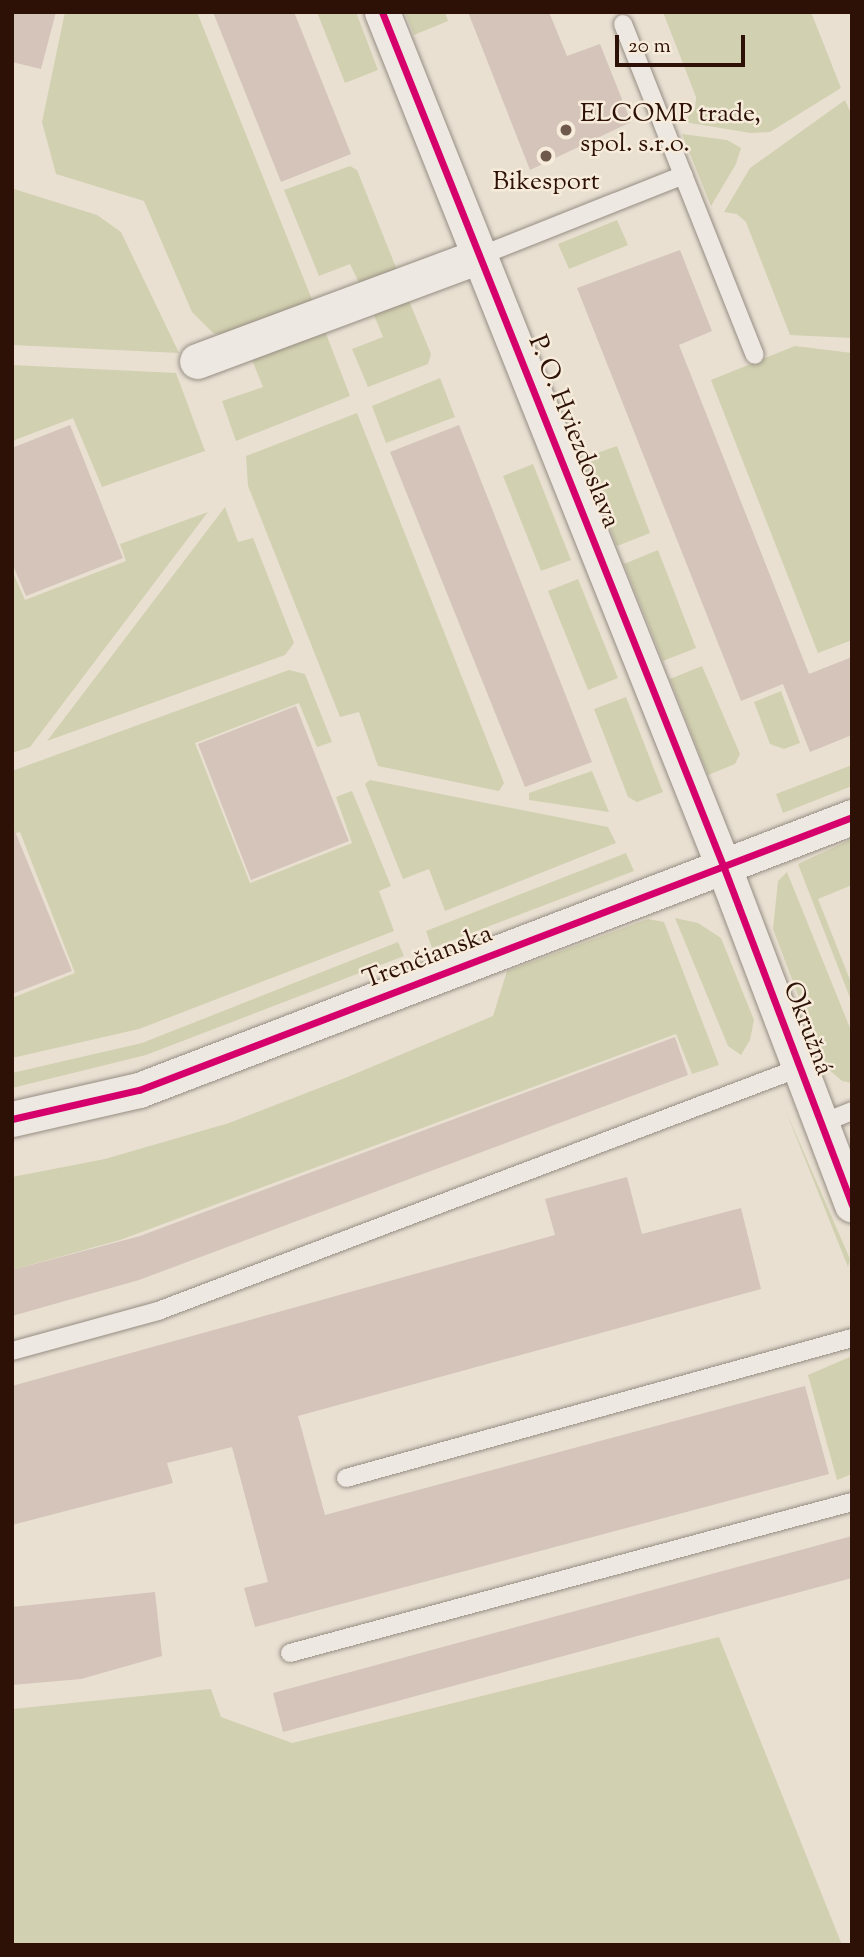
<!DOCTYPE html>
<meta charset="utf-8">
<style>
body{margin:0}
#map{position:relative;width:864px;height:1957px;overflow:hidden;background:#e9e0d2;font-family:"Sorts Mill Goudy",serif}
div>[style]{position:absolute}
.green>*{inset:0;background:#d1d0b0}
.building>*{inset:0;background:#d4c4b9}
.roads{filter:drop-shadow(0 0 2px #968d83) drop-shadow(0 0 2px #968d83)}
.lane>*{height:18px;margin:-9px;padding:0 9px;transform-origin:9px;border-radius:9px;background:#ede8e1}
.street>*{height:35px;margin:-17.5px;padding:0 17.5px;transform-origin:17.5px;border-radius:17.5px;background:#ede8e1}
.cycleway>*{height:7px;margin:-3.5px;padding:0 3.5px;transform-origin:3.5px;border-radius:3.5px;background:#d6006c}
.dots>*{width:19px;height:19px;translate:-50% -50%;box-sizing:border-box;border:4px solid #f7ecdb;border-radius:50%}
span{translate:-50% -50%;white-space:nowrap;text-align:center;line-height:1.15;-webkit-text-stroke:5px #f7ecdb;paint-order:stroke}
.poi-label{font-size:26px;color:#2e1106}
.left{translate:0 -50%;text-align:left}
.street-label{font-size:26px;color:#2e1106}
.frame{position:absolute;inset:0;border:14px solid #2e1106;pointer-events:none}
.scale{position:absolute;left:615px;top:35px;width:130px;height:32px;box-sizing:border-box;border:4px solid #2e1106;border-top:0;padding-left:9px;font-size:21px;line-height:24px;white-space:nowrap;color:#2e1106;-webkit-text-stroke:5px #f7ecdb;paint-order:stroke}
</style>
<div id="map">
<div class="green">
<div style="clip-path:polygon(65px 12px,197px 12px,315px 307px,227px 336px,213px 333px,192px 312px,144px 201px,56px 174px,42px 122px)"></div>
<div style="clip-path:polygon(317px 12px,356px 12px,378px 70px,345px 83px)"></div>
<div style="clip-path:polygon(405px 12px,445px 12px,448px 21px,414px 35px)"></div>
<div style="clip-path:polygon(663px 12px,811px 12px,841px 88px,770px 132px,751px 133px,684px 122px,695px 109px,696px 97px)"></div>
<div style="clip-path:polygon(845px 100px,852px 116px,852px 338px,790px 335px,746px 222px,737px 214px,724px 212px,750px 168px)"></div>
<div style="clip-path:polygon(682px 134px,727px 140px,741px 148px,736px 164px,711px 206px)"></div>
<div style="clip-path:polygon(350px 166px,357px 170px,399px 275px,362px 289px,350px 264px,319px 276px,284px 190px)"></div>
<div style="clip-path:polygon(14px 189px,97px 215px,121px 232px,179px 353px,12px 345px)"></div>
<div style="clip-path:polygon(617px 220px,628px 245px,569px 269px,558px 244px)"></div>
<div style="clip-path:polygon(407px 296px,431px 354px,428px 364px,368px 387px,352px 349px,383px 337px,371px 308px)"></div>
<div style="clip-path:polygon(325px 331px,350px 396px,236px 441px,222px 401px,263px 387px,252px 360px)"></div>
<div style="clip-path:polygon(795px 346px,852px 353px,852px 640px,818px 653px,711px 380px)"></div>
<div style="clip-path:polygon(12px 365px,176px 373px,205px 451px,102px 487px,73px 418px,12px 441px)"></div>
<div style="clip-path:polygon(440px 378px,455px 417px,386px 443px,372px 406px)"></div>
<div style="clip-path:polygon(357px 413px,504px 783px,499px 791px,378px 766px,359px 712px,340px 717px,248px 486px,246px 456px)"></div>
<div style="clip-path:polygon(617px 446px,650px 533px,617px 546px,583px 458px)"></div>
<div style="clip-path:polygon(533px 464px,571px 560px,541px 571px,503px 476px)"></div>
<div style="clip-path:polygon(225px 507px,238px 542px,253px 538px,294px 643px,285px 655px,47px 741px)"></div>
<div style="clip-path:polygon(208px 512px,30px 747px,12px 753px,12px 570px,25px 600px,126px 561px,120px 544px)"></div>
<div style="clip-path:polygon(658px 550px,696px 648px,663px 661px,624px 564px)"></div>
<div style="clip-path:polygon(578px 579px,618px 678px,588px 690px,548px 591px)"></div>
<div style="clip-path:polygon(702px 666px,740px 754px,735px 764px,708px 775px,670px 679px)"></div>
<div style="clip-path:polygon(289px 670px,305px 674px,332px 742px,317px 747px,299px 703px,195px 743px,250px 883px,352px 843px,336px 797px,352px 791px,391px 886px,379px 891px,394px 931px,139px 1029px,12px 1058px,12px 998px,75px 973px,20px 832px,12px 834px,12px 771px)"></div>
<div style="clip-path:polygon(781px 691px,800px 743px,784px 749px,770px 744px,754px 702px)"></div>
<div style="clip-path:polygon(626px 697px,663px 792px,637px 802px,628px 797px,594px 709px)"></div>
<div style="clip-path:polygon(852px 765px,852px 786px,783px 813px,776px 794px)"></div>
<div style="clip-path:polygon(592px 771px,609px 812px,529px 800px,529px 793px)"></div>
<div style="clip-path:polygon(370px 780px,608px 827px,616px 843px,445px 911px,429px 869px,403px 879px,365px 784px)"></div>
<div style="clip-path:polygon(852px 839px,852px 885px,818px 899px,852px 985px,852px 1003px,798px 864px)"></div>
<div style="clip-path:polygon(626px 853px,634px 871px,432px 948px,426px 931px)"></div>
<div style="clip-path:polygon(787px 872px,852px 1033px,852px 1083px,842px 1081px,825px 1066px,773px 929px,778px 881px)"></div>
<div style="clip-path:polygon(675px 918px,698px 923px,721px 938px,754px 1020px,750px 1040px,741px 1055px,728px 1046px)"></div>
<div style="clip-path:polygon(648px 919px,664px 922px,719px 1065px,692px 1074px,676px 1034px,120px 1240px,12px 1270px,12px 1177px,105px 1159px,229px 1123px,345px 1078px,493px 1016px,507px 971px)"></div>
<div style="clip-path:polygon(398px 942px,404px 956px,146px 1055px,12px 1088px,12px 1073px,142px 1043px)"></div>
<div style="clip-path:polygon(785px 1109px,850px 1259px,848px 1267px)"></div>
<div style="clip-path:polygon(852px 1356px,852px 1474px,837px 1480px,808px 1375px)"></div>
<div style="clip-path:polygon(719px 1637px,842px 1945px,12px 1945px,12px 1709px,211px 1689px,221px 1717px,292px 1743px)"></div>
</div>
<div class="building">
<div style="clip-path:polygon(12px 12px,56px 12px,41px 69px,12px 62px)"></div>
<div style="clip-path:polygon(213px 12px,294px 12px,351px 154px,281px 182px)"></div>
<div style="clip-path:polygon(468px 12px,549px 12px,567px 56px,600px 44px,631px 122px,530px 170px)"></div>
<div style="clip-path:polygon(680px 250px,712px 331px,679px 345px,809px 674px,852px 657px,852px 735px,810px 752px,783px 684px,741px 701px,577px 288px)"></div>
<div style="clip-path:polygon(70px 425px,123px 558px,26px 596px,12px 563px,12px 448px)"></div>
<div style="clip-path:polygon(459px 425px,592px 762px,525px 787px,390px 452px)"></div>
<div style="clip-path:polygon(296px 706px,349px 841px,251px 880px,198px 744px)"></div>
<div style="clip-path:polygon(12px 824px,72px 971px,12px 994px)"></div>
<div style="clip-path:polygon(675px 1037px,688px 1075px,139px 1280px,12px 1316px,12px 1270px,140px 1236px)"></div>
<div style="clip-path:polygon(627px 1177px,642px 1234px,741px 1208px,761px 1289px,298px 1416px,325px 1515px,805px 1386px,829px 1474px,255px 1627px,244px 1588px,268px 1582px,232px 1447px,167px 1463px,173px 1483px,12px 1525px,12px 1386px,555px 1235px,545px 1199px)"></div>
<div style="clip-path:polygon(852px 1536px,852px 1578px,283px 1732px,273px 1693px)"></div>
<div style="clip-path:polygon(155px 1592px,162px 1656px,81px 1679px,12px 1685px,12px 1607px)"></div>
</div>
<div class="roads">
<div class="lane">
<div style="left:623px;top:24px;width:356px;rotate:68.3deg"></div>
<div style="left:480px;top:256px;width:219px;rotate:-21.7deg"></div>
<div style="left:820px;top:1124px;width:35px;rotate:-22deg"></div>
<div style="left:12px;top:1351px;width:151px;rotate:-15.3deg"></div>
<div style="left:158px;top:1311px;width:686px;rotate:-20.76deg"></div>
<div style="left:346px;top:1478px;width:525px;rotate:-15.47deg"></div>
<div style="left:290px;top:1653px;width:582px;rotate:-15.04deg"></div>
</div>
<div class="street">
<div style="left:382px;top:12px;width:922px;rotate:68.22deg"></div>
<div style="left:724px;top:868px;width:360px;rotate:69.2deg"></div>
<div style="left:197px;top:361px;width:302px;rotate:-20.4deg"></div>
<div style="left:12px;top:1119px;width:130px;rotate:-12.9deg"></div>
<div style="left:139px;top:1090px;width:763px;rotate:-20.95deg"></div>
</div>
</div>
<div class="cycleway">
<div style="left:382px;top:12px;width:922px;rotate:68.22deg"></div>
<div style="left:724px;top:868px;width:360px;rotate:69.2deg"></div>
<div style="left:12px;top:1119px;width:130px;rotate:-12.9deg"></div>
<div style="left:139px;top:1090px;width:763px;rotate:-20.95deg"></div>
</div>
<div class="dots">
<div style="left:566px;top:130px;background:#6f594d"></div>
<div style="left:546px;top:156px;background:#6f594d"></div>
</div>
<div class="poi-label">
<span class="left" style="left:580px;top:130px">ELCOMP trade,<br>spol. s.r.o.</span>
<span style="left:546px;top:183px">Bikesport</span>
</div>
<div class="street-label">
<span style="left:573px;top:432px;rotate:68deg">P. O. Hviezdoslava</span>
<span style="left:428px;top:958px;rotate:-21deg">Trenčianska</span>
<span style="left:807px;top:1029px;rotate:69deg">Okružná</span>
</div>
<div class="frame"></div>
<div class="scale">20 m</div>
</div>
